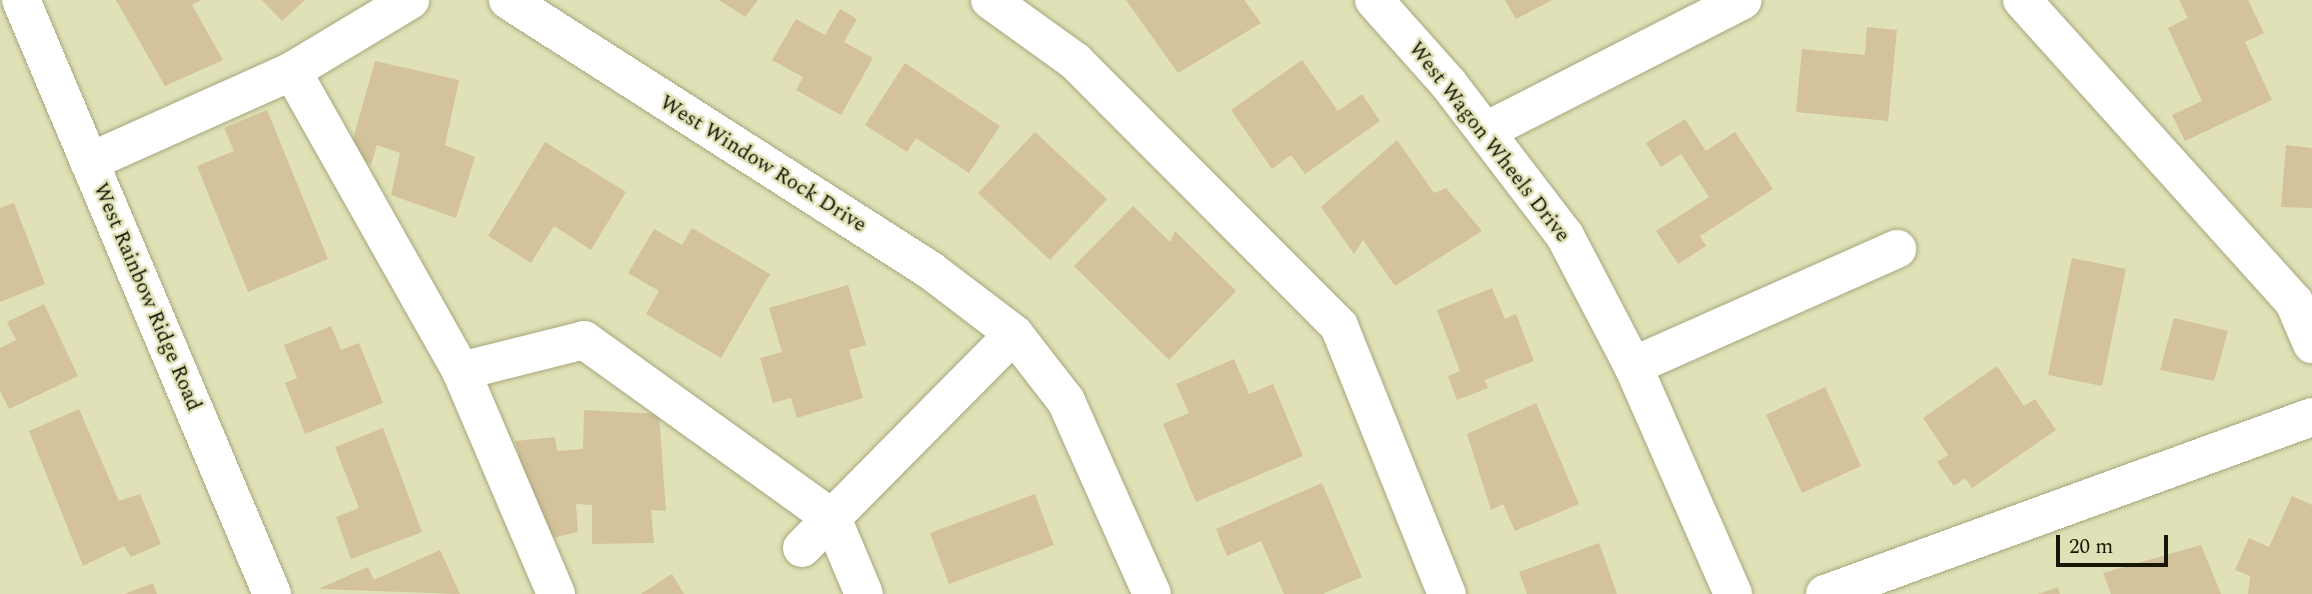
<!DOCTYPE html>
<style>
body{margin:0}
#map{position:relative;width:2312px;height:594px;overflow:hidden;background:#e1e1b7;font-family:Spectral,serif}
div>[style]{position:absolute}
.building>*{inset:0;background:#d3c29b}
.roads{filter:drop-shadow(0 0 2px #a6a77e) drop-shadow(0 0 2px #a6a77e)}
.minor>*{height:38px;margin:-19px;padding:0 19px;transform-origin:19px;border-radius:19px;background:#fff}
span{translate:-50% -50%;white-space:nowrap;text-align:center;line-height:1.15;-webkit-text-stroke:5px #e1e1b7;paint-order:stroke}
.street-label{font-size:21px;color:#171707}
.scale{position:absolute;left:2056px;top:535px;width:112px;height:32px;box-sizing:border-box;border:4px solid #171707;border-top:0;padding-left:9px;font-size:21px;line-height:24px;white-space:nowrap;color:#171707;-webkit-text-stroke:5px #e1e1b7;paint-order:stroke}
</style>
<div id="map">
<div class="building">
<div style="clip-path:polygon(116px 0,201px 0,192px 5px,223px 60px,165px 86px)"></div>
<div style="clip-path:polygon(262px 0,305px 0,282px 21px)"></div>
<div style="clip-path:polygon(719px 0,758px 0,745px 17px)"></div>
<div style="clip-path:polygon(1126px 0,1244px 0,1261px 23px,1178px 73px)"></div>
<div style="clip-path:polygon(1505px 0,1552px 0,1516px 19px)"></div>
<div style="clip-path:polygon(2179px 0,2248px 0,2264px 33px,2245px 42px,2272px 100px,2185px 141px,2172px 115px,2202px 101px,2168px 28px,2188px 18px)"></div>
<div style="clip-path:polygon(840px 9px,857px 19px,844px 42px,873px 58px,841px 115px,796px 90px,803px 77px,772px 60px,796px 19px,825px 35px)"></div>
<div style="clip-path:polygon(1867px 27px,1897px 30px,1888px 121px,1796px 112px,1802px 49px,1865px 55px)"></div>
<div style="clip-path:polygon(1302px 60px,1338px 111px,1362px 94px,1380px 121px,1305px 174px,1291px 155px,1272px 169px,1231px 110px)"></div>
<div style="clip-path:polygon(375px 61px,459px 80px,445px 145px,475px 157px,456px 218px,391px 195px,400px 153px,377px 145px,371px 165px,350px 150px)"></div>
<div style="clip-path:polygon(905px 63px,1000px 126px,969px 173px,916px 138px,907px 152px,865px 125px)"></div>
<div style="clip-path:polygon(267px 110px,328px 259px,248px 292px,197px 166px,234px 151px,224px 128px)"></div>
<div style="clip-path:polygon(1685px 119px,1706px 151px,1735px 132px,1773px 189px,1700px 236px,1706px 246px,1678px 264px,1656px 231px,1709px 197px,1681px 154px,1661px 167px,1646px 143px)"></div>
<div style="clip-path:polygon(1035px 132px,1107px 199px,1050px 260px,978px 193px)"></div>
<div style="clip-path:polygon(1397px 140px,1434px 193px,1446px 188px,1482px 231px,1395px 286px,1363px 240px,1354px 254px,1321px 207px)"></div>
<div style="clip-path:polygon(545px 142px,626px 192px,591px 250px,554px 226px,531px 263px,488px 236px)"></div>
<div style="clip-path:polygon(2286px 145px,2312px 148px,2312px 208px,2281px 207px)"></div>
<div style="clip-path:polygon(14px 203px,45px 284px,0 302px,0 208px)"></div>
<div style="clip-path:polygon(1133px 206px,1170px 242px,1175px 231px,1236px 291px,1169px 360px,1074px 266px)"></div>
<div style="clip-path:polygon(692px 228px,770px 274px,721px 358px,646px 314px,659px 291px,628px 273px,654px 229px,682px 245px)"></div>
<div style="clip-path:polygon(2072px 258px,2126px 269px,2102px 386px,2048px 375px)"></div>
<div style="clip-path:polygon(848px 285px,866px 345px,849px 350px,863px 398px,797px 418px,791px 398px,773px 403px,760px 358px,782px 352px,769px 308px)"></div>
<div style="clip-path:polygon(1492px 288px,1505px 319px,1516px 314px,1534px 361px,1485px 380px,1488px 388px,1457px 400px,1448px 376px,1460px 371px,1437px 310px)"></div>
<div style="clip-path:polygon(44px 304px,78px 376px,9px 409px,0 391px,0 348px,16px 340px,7px 322px)"></div>
<div style="clip-path:polygon(2174px 318px,2228px 331px,2214px 381px,2160px 370px)"></div>
<div style="clip-path:polygon(331px 326px,341px 350px,359px 343px,383px 403px,305px 434px,285px 383px,297px 378px,284px 345px)"></div>
<div style="clip-path:polygon(1234px 359px,1249px 394px,1273px 384px,1303px 456px,1196px 502px,1163px 424px,1189px 413px,1176px 384px)"></div>
<div style="clip-path:polygon(1997px 366px,2024px 406px,2035px 399px,2056px 430px,1972px 488px,1965px 478px,1954px 486px,1937px 462px,1948px 455px,1923px 418px)"></div>
<div style="clip-path:polygon(1825px 387px,1861px 466px,1802px 493px,1766px 415px)"></div>
<div style="clip-path:polygon(1536px 403px,1579px 504px,1515px 531px,1503px 504px,1491px 510px,1467px 434px)"></div>
<div style="clip-path:polygon(79px 409px,119px 501px,140px 494px,161px 544px,131px 557px,124px 546px,83px 566px,29px 431px)"></div>
<div style="clip-path:polygon(584px 410px,659px 414px,666px 511px,651px 510px,654px 543px,592px 544px,592px 505px,576px 504px,578px 532px,543px 540px,515px 441px,555px 437px,557px 451px,583px 449px)"></div>
<div style="clip-path:polygon(383px 428px,422px 532px,351px 559px,336px 517px,359px 508px,335px 447px)"></div>
<div style="clip-path:polygon(1322px 483px,1362px 577px,1322px 594px,1284px 594px,1261px 541px,1227px 556px,1216px 529px)"></div>
<div style="clip-path:polygon(1035px 494px,1054px 545px,949px 584px,930px 533px)"></div>
<div style="clip-path:polygon(2292px 496px,2312px 505px,2312px 594px,2248px 594px,2250px 576px,2235px 570px,2249px 538px,2269px 547px)"></div>
<div style="clip-path:polygon(1599px 543px,1617px 594px,1527px 594px,1519px 572px)"></div>
<div style="clip-path:polygon(2201px 545px,2221px 594px,2111px 594px,2103px 573px)"></div>
<div style="clip-path:polygon(440px 550px,460px 594px,318px 589px,368px 567px,374px 580px)"></div>
<div style="clip-path:polygon(672px 574px,684px 594px,641px 594px)"></div>
<div style="clip-path:polygon(153px 583px,157px 594px,124px 594px)"></div>
<div style="clip-path:polygon(2058px 587px,2060px 594px,2038px 594px)"></div>
</div>
<div class="roads">
<div class="minor">
<div style="left:21px;top:0;width:645px;rotate:67.09deg"></div>
<div style="left:508px;top:0;width:501px;rotate:32.61deg"></div>
<div style="left:930px;top:270px;width:106px;rotate:37.3deg"></div>
<div style="left:1014px;top:334px;width:85px;rotate:52.2deg"></div>
<div style="left:1066px;top:401px;width:211px;rotate:66deg"></div>
<div style="left:990px;top:0;width:105px;rotate:35.7deg"></div>
<div style="left:1075px;top:61px;width:374px;rotate:45.1deg"></div>
<div style="left:1339px;top:326px;width:289px;rotate:68.1deg"></div>
<div style="left:1374px;top:0;width:111px;rotate:48.3deg"></div>
<div style="left:1448px;top:83px;width:193px;rotate:52.6deg"></div>
<div style="left:1565px;top:236px;width:147px;rotate:62.4deg"></div>
<div style="left:1633px;top:366px;width:249px;rotate:66.3deg"></div>
<div style="left:2022px;top:0;width:406px;rotate:48deg"></div>
<div style="left:2294px;top:302px;width:46px;rotate:66.8deg"></div>
<div style="left:292px;top:71px;width:344px;rotate:60.6deg"></div>
<div style="left:461px;top:371px;width:242px;rotate:66.9deg"></div>
<div style="left:1486px;top:131px;width:288px;rotate:-27deg"></div>
<div style="left:89px;top:162px;width:222px;rotate:-24.1deg"></div>
<div style="left:292px;top:71px;width:138px;rotate:-31deg"></div>
<div style="left:1633px;top:366px;width:289px;rotate:-23.9deg"></div>
<div style="left:461px;top:371px;width:127px;rotate:-14.1deg"></div>
<div style="left:584px;top:340px;width:305px;rotate:35.7deg"></div>
<div style="left:832px;top:518px;width:82px;rotate:67.2deg"></div>
<div style="left:802px;top:548px;width:301px;rotate:-45.3deg"></div>
<div style="left:1825px;top:594px;width:518px;rotate:-19.97deg"></div>
</div>
</div>
<div class="street-label">
<span style="left:1489px;top:142px;rotate:52deg">West Wagon Wheels Drive</span>
<span style="left:763px;top:164px;rotate:32deg">West Window Rock Drive</span>
<span style="left:147px;top:297px;rotate:67deg">West Rainbow Ridge Road</span>
</div>
<div class="scale">20 m</div>
</div>
